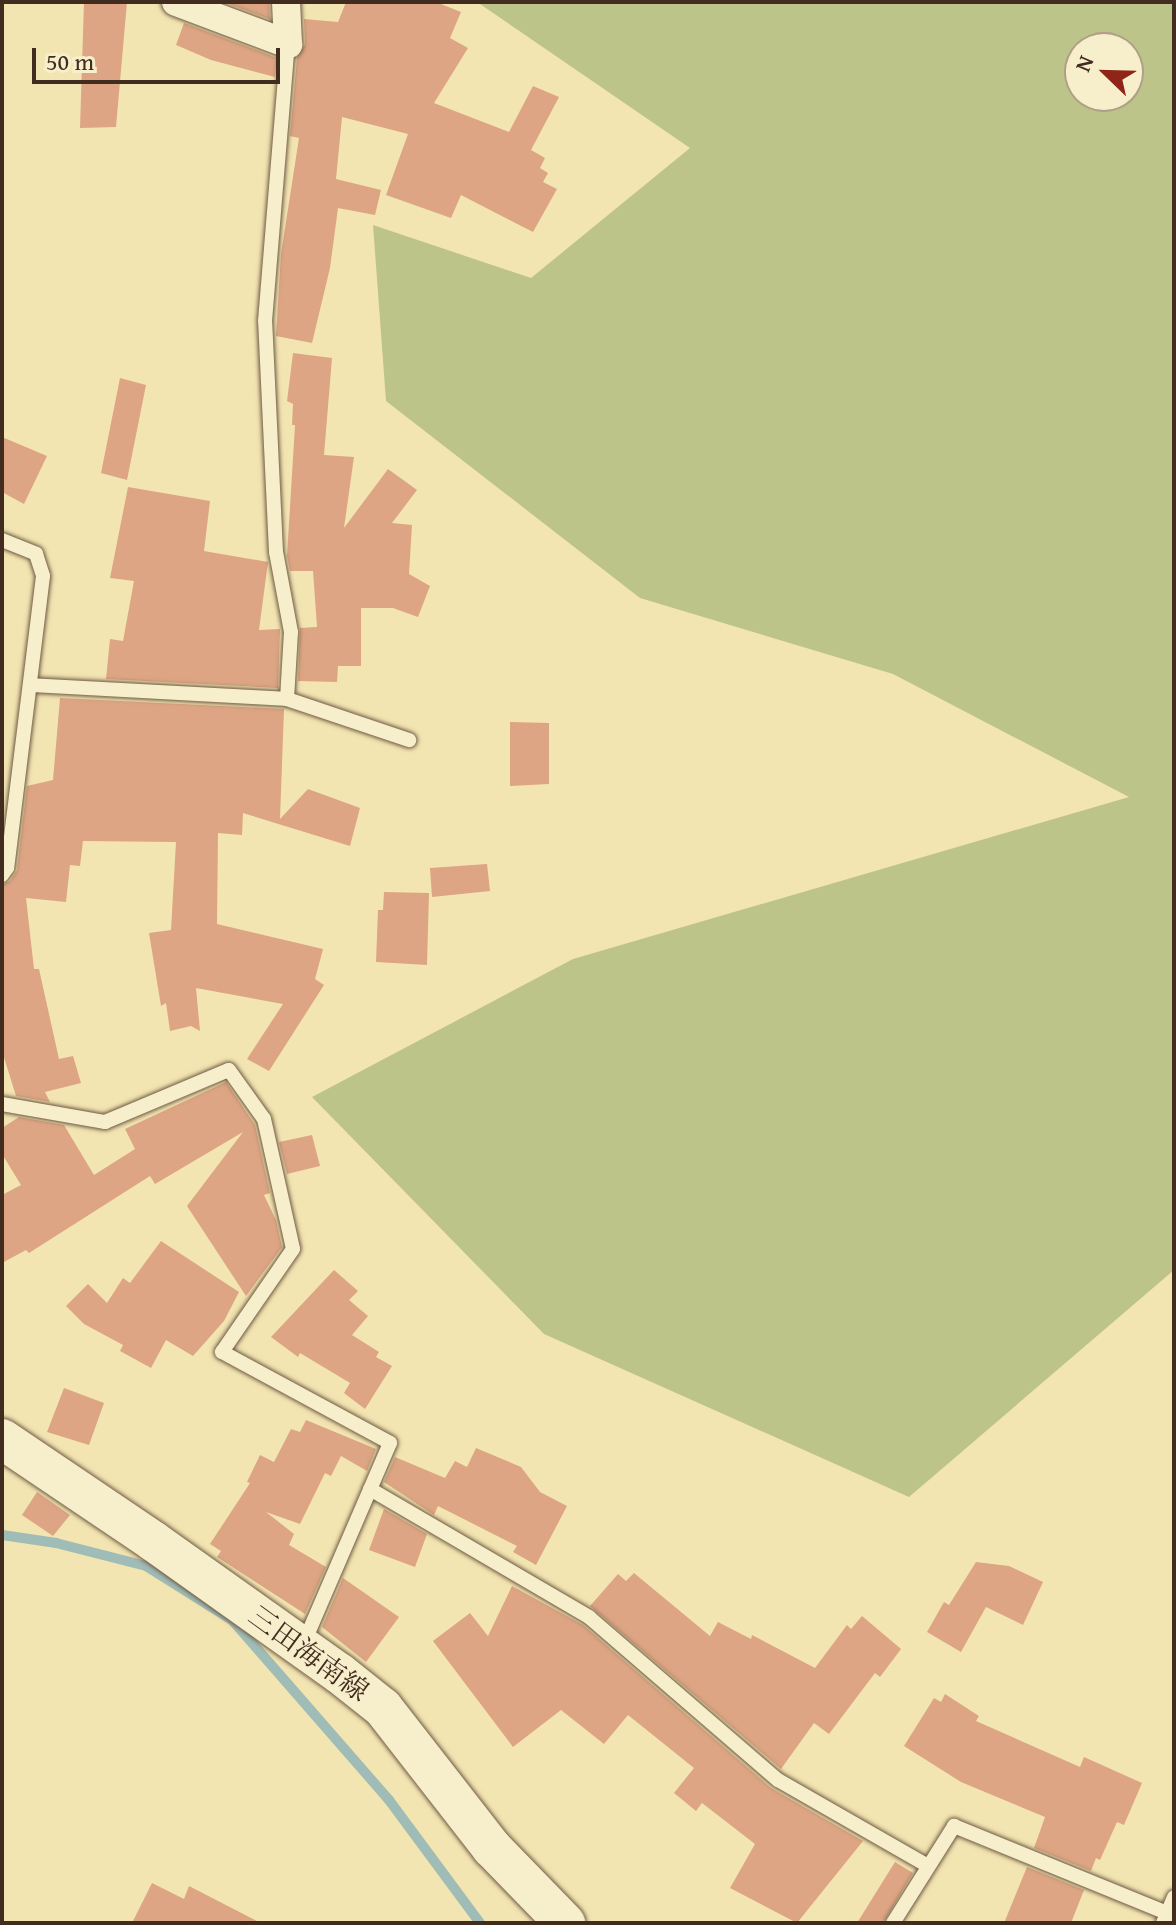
<!DOCTYPE html>
<meta charset="utf-8">
<style>
body{margin:0}
#map{position:relative;width:1176px;height:1925px;overflow:hidden;background:#f3e5b1;font-family:"Gentium Book Plus","Noto Serif JP",serif}
div>[style]{position:absolute}
.green>*{inset:0;background:#bdc48a}
.stream>*{height:10px;margin:-5px;padding:0 5px;transform-origin:5px;border-radius:5px;background:#a0bcb6}
.building>*{inset:0;background:#dda583}
.roads{filter:drop-shadow(0 0 2px #6e5a44) drop-shadow(0 0 2px #6e5a44)}
.service>*{height:14px;margin:-7px;padding:0 7px;transform-origin:7px;border-radius:7px;background:#f7eecc}
.minor>*{height:28px;margin:-14px;padding:0 14px;transform-origin:14px;border-radius:14px;background:#f7eecc}
.secondary>*{height:40px;margin:-20px;padding:0 20px;transform-origin:20px;border-radius:20px;background:#f7eecc}
span{translate:-50% -50%;white-space:nowrap;text-align:center;line-height:1.15;-webkit-text-stroke:7px #f7eecc;paint-order:stroke}
.street-label{font-size:28px;color:#422b1f}
.frame{position:absolute;inset:0;border:4px solid #422b1f;pointer-events:none}
.north{position:absolute;left:1064px;top:32px;width:80px;height:80px;box-sizing:border-box;background:#f7eecc;border:2px solid #afa087;border-radius:50%;rotate:293deg;font-size:22px;font-weight:700;line-height:32px;text-align:center;color:#422b1f}
.north::after{content:'';display:block;margin:auto;width:28px;height:36px;background:#8f2418;clip-path:polygon(50% 0,100% 100%,50% 72%,0 100%)}
.scale{position:absolute;left:32px;top:48px;width:248px;height:36px;box-sizing:border-box;border:4px solid #422b1f;border-top:0;padding-left:10px;font-size:24px;line-height:28px;white-space:nowrap;color:#422b1f;-webkit-text-stroke:6px #f7eecc;paint-order:stroke}
</style>
<div id="map">
<div class="green">
<div style="clip-path:polygon(evenodd,477px 2px,1174px 2px,1174px 1270px,909px 1497px,544px 1334px,312px 1097px,573px 959px,1129px 797px,893px 674px,640px 598px,386px 401px,373px 225px,531px 278px,690px 148px,477px 2px,1080px 48px,1128px 48px,1128px 96px,1080px 96px,1080px 48px)"></div>
</div>
<div class="stream">
<div style="left:2px;top:1535px;width:55px;rotate:8.4deg"></div>
<div style="left:56px;top:1543px;width:93px;rotate:14.3deg"></div>
<div style="left:146px;top:1566px;width:102px;rotate:32.1deg"></div>
<div style="left:232px;top:1620px;width:239px;rotate:48.9deg"></div>
<div style="left:389px;top:1800px;width:153px;rotate:53.5deg"></div>
</div>
<div class="building">
<div style="clip-path:polygon(84px 2px,127px 2px,116px 127px,80px 128px)"></div>
<div style="clip-path:polygon(229px 2px,269px 2px,270px 19px,229px 4px)"></div>
<div style="clip-path:polygon(346px 2px,436px 2px,461px 12px,450px 38px,468px 48px,434px 103px,509px 132px,533px 86px,559px 97px,531px 150px,545px 158px,540px 168px,548px 173px,543px 182px,557px 189px,533px 232px,461px 195px,451px 218px,386px 195px,408px 134px,342px 117px,336px 179px,381px 190px,375px 215px,338px 208px,330px 268px,312px 343px,276px 336px,281px 254px,299px 138px,290px 136px,297px 58px,305px 44px,304px 19px,338px 22px)"></div>
<div style="clip-path:polygon(184px 23px,277px 58px,275px 77px,211px 60px,176px 45px)"></div>
<div style="clip-path:polygon(293px 353px,332px 358px,324px 455px,354px 457px,344px 528px,388px 469px,417px 490px,392px 523px,412px 525px,409px 574px,430px 586px,418px 617px,393px 608px,361px 608px,361px 666px,338px 666px,337px 682px,298px 681px,300px 628px,317px 627px,313px 571px,290px 571px,287px 556px,295px 425px,292px 425px,293px 404px,287px 401px)"></div>
<div style="clip-path:polygon(120px 378px,146px 385px,127px 480px,101px 473px)"></div>
<div style="clip-path:polygon(2px 437px,47px 456px,24px 504px,2px 492px)"></div>
<div style="clip-path:polygon(128px 487px,210px 501px,204px 551px,268px 562px,259px 630px,280px 629px,278px 688px,106px 679px,110px 639px,123px 641px,134px 581px,110px 578px)"></div>
<div style="clip-path:polygon(60px 698px,284px 709px,280px 819px,308px 789px,360px 808px,350px 846px,243px 813px,242px 835px,218px 833px,217px 924px,323px 949px,315px 979px,324px 985px,269px 1071px,247px 1059px,283px 1004px,196px 988px,200px 1031px,191px 1026px,170px 1031px,166px 1003px,161px 1006px,149px 933px,171px 930px,176px 842px,83px 841px,80px 866px,70px 865px,66px 902px,26px 898px,34px 969px,39px 969px,59px 1059px,73px 1056px,81px 1083px,45px 1092px,50px 1102px,16px 1096px,2px 1051px,2px 885px,10px 881px,17px 870px,27px 786px,53px 780px)"></div>
<div style="clip-path:polygon(510px 722px,549px 723px,549px 784px,510px 786px)"></div>
<div style="clip-path:polygon(487px 864px,490px 891px,432px 897px,430px 868px)"></div>
<div style="clip-path:polygon(384px 892px,429px 893px,427px 965px,376px 962px,378px 910px,383px 910px)"></div>
<div style="clip-path:polygon(226px 1082px,255px 1125px,270px 1193px,264px 1195px,276px 1220px,282px 1247px,246px 1296px,187px 1206px,243px 1132px,155px 1184px,150px 1176px,29px 1253px,26px 1250px,2px 1263px,2px 1195px,21px 1185px,2px 1154px,2px 1128px,19px 1117px,64px 1125px,94px 1175px,135px 1149px,125px 1129px)"></div>
<div style="clip-path:polygon(312px 1135px,320px 1166px,287px 1174px,279px 1142px)"></div>
<div style="clip-path:polygon(161px 1241px,239px 1292px,224px 1321px,193px 1356px,166px 1340px,151px 1368px,120px 1351px,123px 1345px,84px 1324px,66px 1306px,88px 1284px,107px 1303px,123px 1278px,130px 1283px)"></div>
<div style="clip-path:polygon(334px 1270px,358px 1291px,349px 1300px,368px 1316px,352px 1335px,379px 1352px,376px 1357px,392px 1366px,365px 1409px,344px 1393px,350px 1383px,300px 1353px,298px 1357px,271px 1337px)"></div>
<div style="clip-path:polygon(64px 1388px,104px 1403px,89px 1445px,47px 1432px)"></div>
<div style="clip-path:polygon(306px 1420px,376px 1449px,367px 1471px,341px 1456px,331px 1476px,325px 1473px,300px 1524px,266px 1512px,294px 1534px,289px 1545px,326px 1567px,305px 1614px,217px 1557px,221px 1551px,210px 1544px,250px 1483px,247px 1482px,260px 1455px,274px 1462px,291px 1429px,300px 1432px)"></div>
<div style="clip-path:polygon(476px 1448px,521px 1467px,540px 1492px,567px 1506px,536px 1565px,513px 1552px,517px 1546px,438px 1506px,434px 1515px,384px 1482px,395px 1457px,445px 1478px,455px 1461px,467px 1467px)"></div>
<div style="clip-path:polygon(37px 1492px,70px 1515px,53px 1536px,22px 1515px)"></div>
<div style="clip-path:polygon(384px 1509px,427px 1534px,415px 1567px,369px 1550px)"></div>
<div style="clip-path:polygon(976px 1562px,1009px 1566px,1043px 1582px,1023px 1625px,986px 1607px,961px 1652px,927px 1632px,944px 1602px,949px 1605px)"></div>
<div style="clip-path:polygon(634px 1573px,710px 1636px,718px 1622px,751px 1639px,752px 1635px,815px 1668px,847px 1625px,851px 1629px,862px 1616px,901px 1649px,880px 1677px,875px 1673px,829px 1734px,814px 1723px,781px 1769px,590px 1606px,618px 1574px,626px 1581px)"></div>
<div style="clip-path:polygon(343px 1578px,399px 1617px,366px 1662px,322px 1627px)"></div>
<div style="clip-path:polygon(512px 1586px,583px 1625px,771px 1788px,863px 1841px,797px 1923px,730px 1888px,755px 1844px,702px 1803px,696px 1811px,674px 1793px,694px 1768px,628px 1715px,604px 1744px,561px 1710px,513px 1747px,433px 1641px,470px 1613px,488px 1636px)"></div>
<div style="clip-path:polygon(945px 1694px,979px 1716px,976px 1721px,1080px 1767px,1084px 1757px,1142px 1783px,1124px 1825px,1117px 1822px,1100px 1860px,1096px 1858px,1091px 1871px,1034px 1848px,1045px 1817px,961px 1782px,904px 1746px,934px 1698px,941px 1702px)"></div>
<div style="clip-path:polygon(895px 1862px,913px 1873px,883px 1923px,857px 1923px)"></div>
<div style="clip-path:polygon(1027px 1867px,1084px 1890px,1071px 1923px,1004px 1923px)"></div>
<div style="clip-path:polygon(152px 1883px,184px 1899px,189px 1886px,261px 1923px,132px 1923px)"></div>
</div>
<div class="roads">
<div class="service">
<div style="left:2px;top:540px;width:37px;rotate:22deg"></div>
<div style="left:36px;top:554px;width:23px;rotate:72deg"></div>
<div style="left:43px;top:576px;width:294px;rotate:97deg"></div>
<div style="left:7px;top:868px;width:9px;rotate:126deg"></div>
<div style="left:30px;top:685px;width:257px;rotate:3.1deg"></div>
<div style="left:287px;top:699px;width:129px;rotate:18.6deg"></div>
<div style="left:287px;top:699px;width:67px;rotate:-86.6deg"></div>
<div style="left:291px;top:632px;width:81px;rotate:-100.6deg"></div>
<div style="left:276px;top:552px;width:231px;rotate:-92.7deg"></div>
<div style="left:265px;top:321px;width:278px;rotate:-85.3deg"></div>
<div style="left:2px;top:1104px;width:105px;rotate:9.9deg"></div>
<div style="left:105px;top:1122px;width:134px;rotate:-22.8deg"></div>
<div style="left:229px;top:1070px;width:60px;rotate:54.5deg"></div>
<div style="left:264px;top:1119px;width:133px;rotate:77.4deg"></div>
<div style="left:293px;top:1249px;width:125px;rotate:124.6deg"></div>
<div style="left:222px;top:1352px;width:191px;rotate:28.4deg"></div>
<div style="left:390px;top:1443px;width:220px;rotate:113.3deg"></div>
<div style="left:370px;top:1489px;width:254px;rotate:30.3deg"></div>
<div style="left:589px;top:1617px;width:250px;rotate:40.8deg"></div>
<div style="left:778px;top:1780px;width:173px;rotate:29.8deg"></div>
<div style="left:893px;top:1923px;width:115px;rotate:-57.8deg"></div>
<div style="left:954px;top:1826px;width:238px;rotate:22.2deg"></div>
<div style="left:1163px;top:1923px;width:28px;rotate:-67deg"></div>
</div>
<div class="minor">
<div style="left:176px;top:2px;width:120px;rotate:20.6deg"></div>
<div style="left:288px;top:44px;width:42px;rotate:-92.7deg"></div>
</div>
<div class="secondary">
<div style="left:2px;top:1439px;width:182px;rotate:34deg"></div>
<div style="left:153px;top:1541px;width:228px;rotate:35.4deg"></div>
<div style="left:339px;top:1673px;width:56px;rotate:38.5deg"></div>
<div style="left:383px;top:1708px;width:177px;rotate:52.1deg"></div>
<div style="left:492px;top:1848px;width:105px;rotate:45.8deg"></div>
</div>
</div>
<div class="street-label">
<span style="left:309px;top:1653px;rotate:36deg">三田海南線</span>
</div>
<div class="frame"></div>
<div class="north">N</div>
<div class="scale">50 m</div>
</div>
